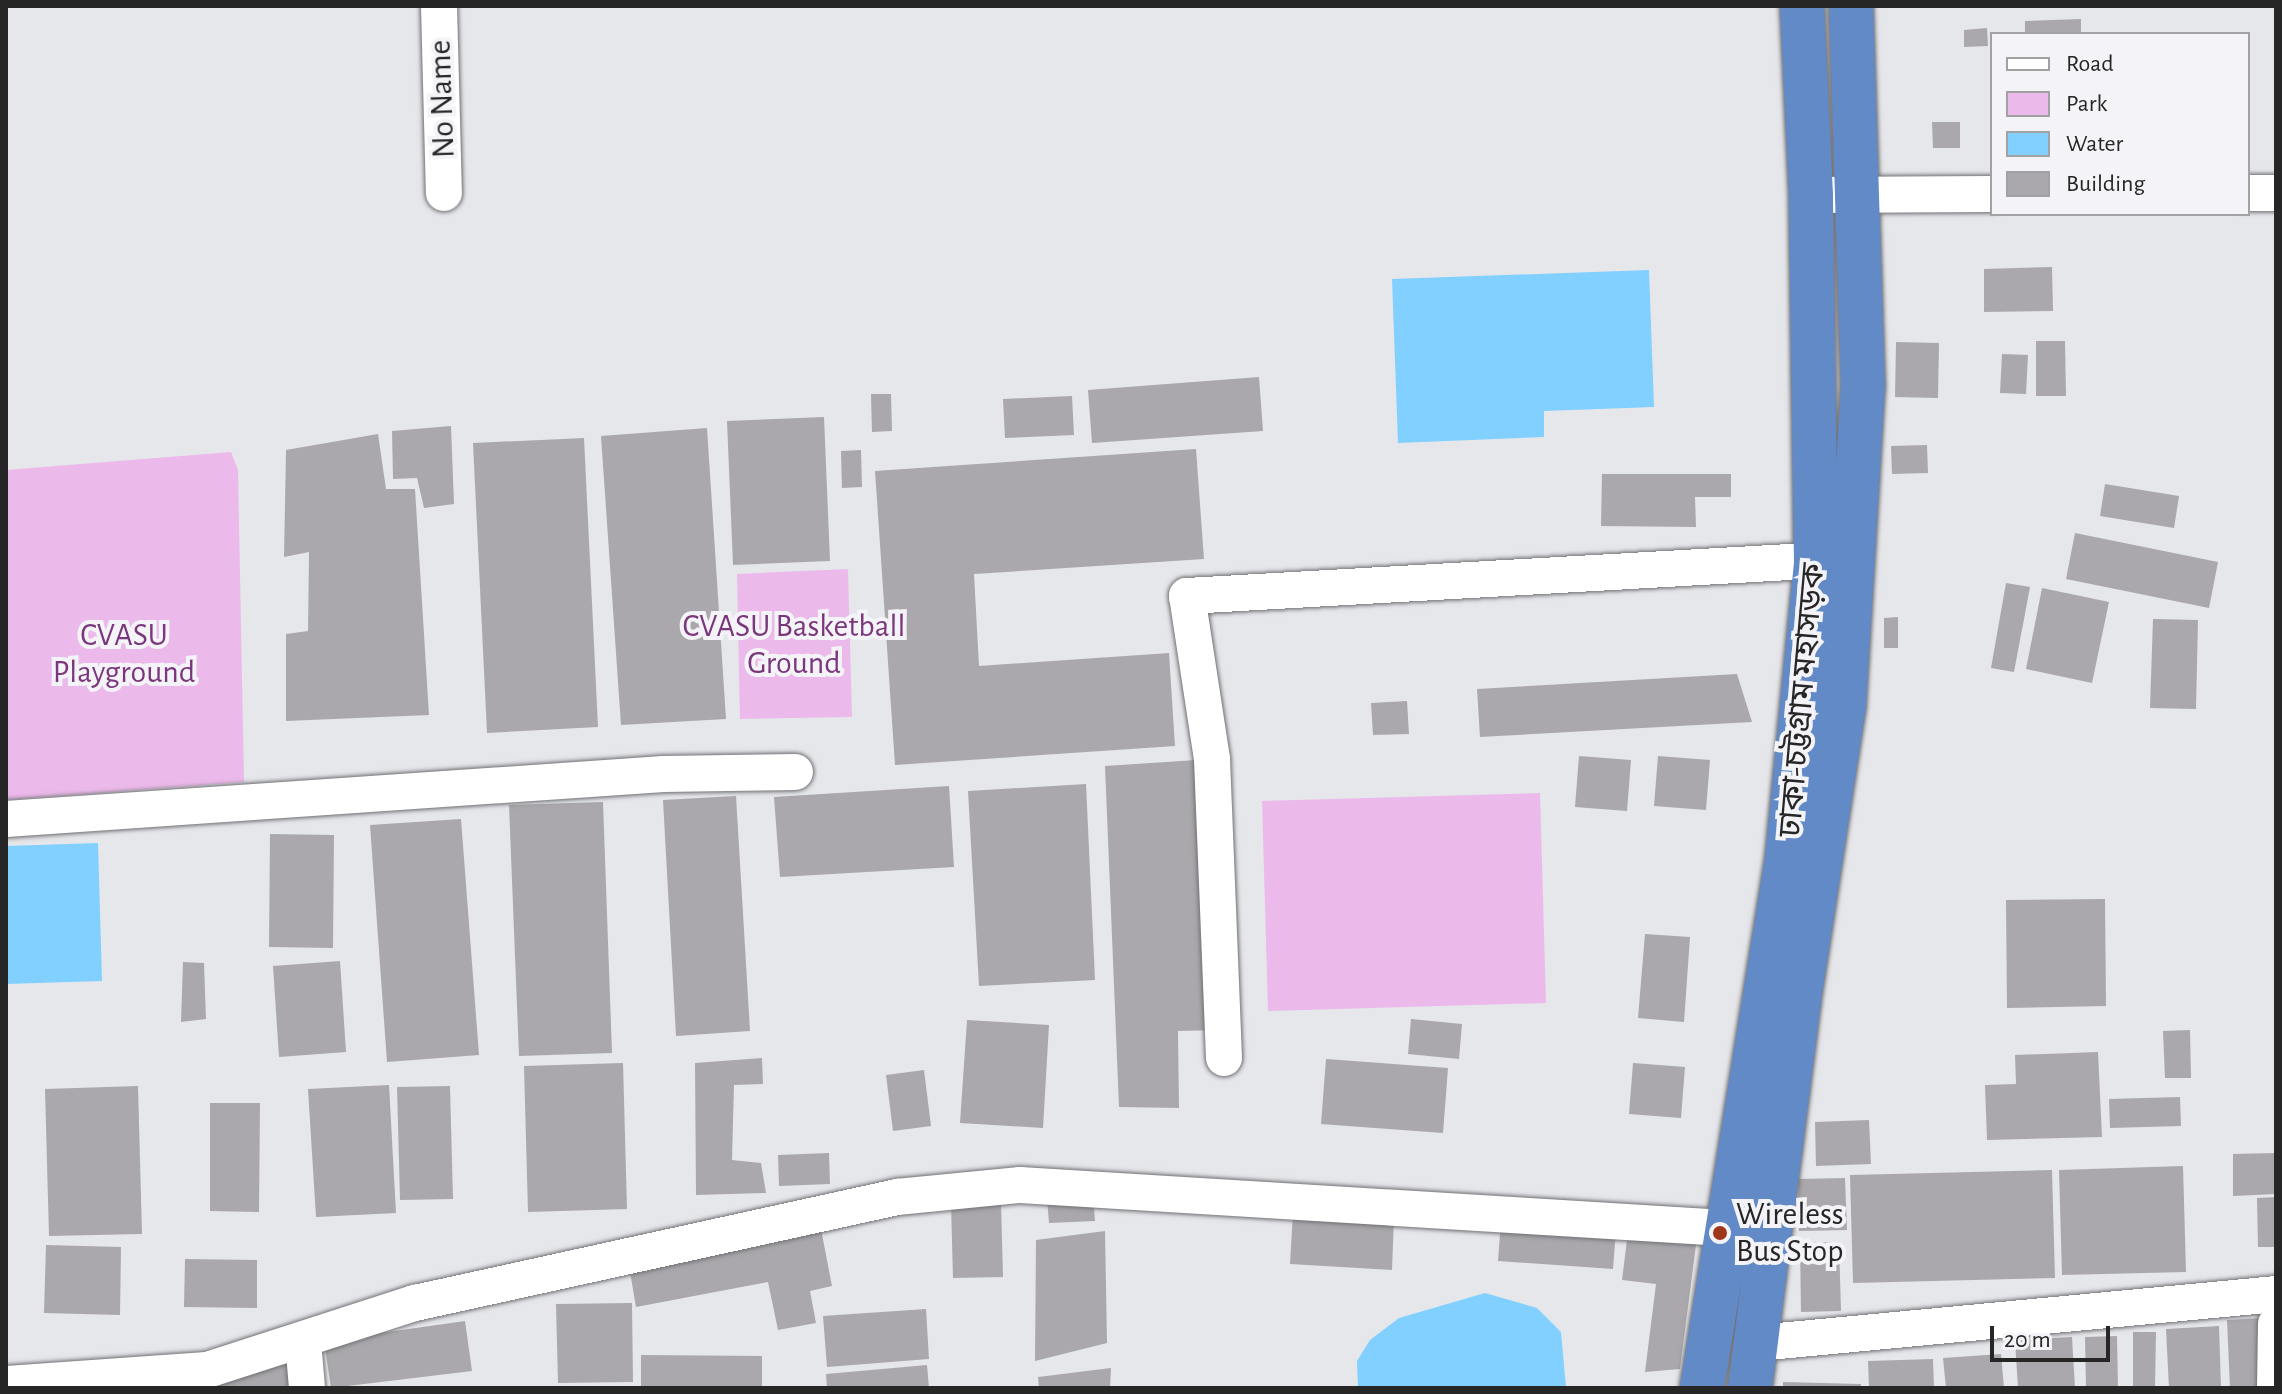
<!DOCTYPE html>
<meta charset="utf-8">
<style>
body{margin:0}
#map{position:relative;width:2282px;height:1394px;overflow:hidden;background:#e6e7eb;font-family:"Alegreya Sans","Noto Sans Bengali",sans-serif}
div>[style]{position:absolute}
.green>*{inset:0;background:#ecb9eb}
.water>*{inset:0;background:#81d0ff}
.building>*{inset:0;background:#aaa8ac}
.roads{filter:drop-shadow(0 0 2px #717175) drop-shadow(0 0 2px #717175)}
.street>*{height:36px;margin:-18px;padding:0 18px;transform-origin:18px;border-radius:18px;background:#fff}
.highway>*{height:44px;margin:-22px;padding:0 22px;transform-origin:22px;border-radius:22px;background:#628ac6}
.dots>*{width:22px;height:22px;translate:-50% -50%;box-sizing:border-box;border:4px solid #f4f4f8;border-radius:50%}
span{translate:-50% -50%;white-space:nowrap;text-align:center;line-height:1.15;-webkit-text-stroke:8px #f4f4f8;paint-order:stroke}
.street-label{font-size:32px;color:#262627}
.park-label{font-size:32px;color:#7b377c}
.poi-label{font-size:32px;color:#262627}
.left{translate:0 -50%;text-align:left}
.frame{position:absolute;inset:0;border:8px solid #262627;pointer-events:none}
.legend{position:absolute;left:1990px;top:32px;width:260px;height:184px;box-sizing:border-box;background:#f4f4f8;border:2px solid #a2a2a4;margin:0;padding:10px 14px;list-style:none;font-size:24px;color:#262627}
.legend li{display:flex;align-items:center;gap:16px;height:40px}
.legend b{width:40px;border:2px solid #a2a2a4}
.scale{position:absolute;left:1990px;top:1326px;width:120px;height:36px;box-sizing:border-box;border:4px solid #262627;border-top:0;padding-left:10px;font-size:24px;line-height:28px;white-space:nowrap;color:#262627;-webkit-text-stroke:6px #f4f4f8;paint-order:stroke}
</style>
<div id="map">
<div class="green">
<div style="clip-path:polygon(231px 452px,238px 470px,244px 782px,6px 800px,6px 470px)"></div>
<div style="clip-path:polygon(848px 569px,852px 717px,740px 719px,737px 574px)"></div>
<div style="clip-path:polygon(1540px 793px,1546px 1003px,1268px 1011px,1262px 801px)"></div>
</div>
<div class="water">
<div style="clip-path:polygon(1649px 270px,1654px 407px,1544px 411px,1544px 437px,1398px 443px,1392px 279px)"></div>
<div style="clip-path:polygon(98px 843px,102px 981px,6px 984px,6px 846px)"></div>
<div style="clip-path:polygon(1485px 1293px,1537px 1308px,1561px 1332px,1566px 1388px,1358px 1388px,1357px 1361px,1370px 1340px,1399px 1318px)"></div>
</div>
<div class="building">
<div style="clip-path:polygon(2081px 19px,2081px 34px,2025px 34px,2025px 21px)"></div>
<div style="clip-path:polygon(1987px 28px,1988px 46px,1964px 47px,1964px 30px)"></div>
<div style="clip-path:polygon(1932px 122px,1960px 122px,1960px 148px,1933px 148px)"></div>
<div style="clip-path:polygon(2052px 267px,2053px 311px,1984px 312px,1984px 269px)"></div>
<div style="clip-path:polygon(2036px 341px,2065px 341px,2066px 396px,2036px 396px)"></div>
<div style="clip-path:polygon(1896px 342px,1939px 343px,1938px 398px,1895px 397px)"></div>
<div style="clip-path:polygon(2002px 354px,2028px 355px,2026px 394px,2000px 393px)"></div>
<div style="clip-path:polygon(1259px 377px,1263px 431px,1092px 443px,1088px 390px)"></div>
<div style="clip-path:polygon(871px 394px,891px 394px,892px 431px,872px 432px)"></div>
<div style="clip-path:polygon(1072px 396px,1074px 435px,1005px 438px,1003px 399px)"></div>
<div style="clip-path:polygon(824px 417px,830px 561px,733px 565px,727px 421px)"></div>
<div style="clip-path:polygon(451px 426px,454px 504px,424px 508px,417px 478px,393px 479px,392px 431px)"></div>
<div style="clip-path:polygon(707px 428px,726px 719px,621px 725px,601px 436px)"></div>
<div style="clip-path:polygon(378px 434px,386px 489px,415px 489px,429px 715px,286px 721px,286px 634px,308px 631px,309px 552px,284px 557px,286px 450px)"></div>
<div style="clip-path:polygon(584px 438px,598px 727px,487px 733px,473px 443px)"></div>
<div style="clip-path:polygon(1927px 445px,1928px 473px,1892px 474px,1891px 446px)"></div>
<div style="clip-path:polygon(1196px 449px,1204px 559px,974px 574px,979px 666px,1169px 653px,1175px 746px,895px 765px,875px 471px)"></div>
<div style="clip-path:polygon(861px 450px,862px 487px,842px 488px,841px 451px)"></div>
<div style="clip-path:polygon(1602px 474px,1731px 474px,1731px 497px,1695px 497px,1696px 527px,1601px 526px)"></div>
<div style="clip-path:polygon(2105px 484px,2179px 496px,2174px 528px,2100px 516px)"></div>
<div style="clip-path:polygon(2075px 533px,2218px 562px,2209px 608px,2066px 579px)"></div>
<div style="clip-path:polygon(2006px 583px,2030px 587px,2014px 672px,1991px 668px)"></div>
<div style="clip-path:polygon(2042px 588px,2109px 602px,2092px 683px,2026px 669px)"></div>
<div style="clip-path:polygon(1898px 617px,1898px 648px,1884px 648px,1884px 618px)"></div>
<div style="clip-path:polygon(2153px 619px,2198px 620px,2196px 709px,2150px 708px)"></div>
<div style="clip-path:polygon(1737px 674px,1752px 722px,1480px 737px,1477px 689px)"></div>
<div style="clip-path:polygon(1407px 701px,1409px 734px,1373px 735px,1371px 703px)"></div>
<div style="clip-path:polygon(1579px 756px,1631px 760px,1627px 811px,1575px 807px)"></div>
<div style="clip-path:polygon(1658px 756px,1710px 760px,1706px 810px,1654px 806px)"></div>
<div style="clip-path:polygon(1212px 759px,1220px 1030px,1178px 1031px,1179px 1108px,1119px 1107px,1105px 766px)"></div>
<div style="clip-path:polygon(1086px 784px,1095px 980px,979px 986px,968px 791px)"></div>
<div style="clip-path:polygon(949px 786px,954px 867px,780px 877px,774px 797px)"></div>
<div style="clip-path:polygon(736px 796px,750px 1031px,676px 1036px,663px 800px)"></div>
<div style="clip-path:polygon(603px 802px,612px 1053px,519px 1056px,509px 805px)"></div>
<div style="clip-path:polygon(461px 819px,479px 1055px,387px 1062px,370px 825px)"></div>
<div style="clip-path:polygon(270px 834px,334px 835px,333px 948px,269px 947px)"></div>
<div style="clip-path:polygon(2105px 899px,2106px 1006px,2007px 1008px,2006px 900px)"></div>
<div style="clip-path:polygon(1645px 934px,1690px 937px,1684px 1022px,1638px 1018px)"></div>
<div style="clip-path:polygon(340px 961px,346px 1052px,279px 1057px,273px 966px)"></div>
<div style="clip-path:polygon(183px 962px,204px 963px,206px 1019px,181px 1022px)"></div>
<div style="clip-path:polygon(1411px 1019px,1462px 1024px,1459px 1059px,1408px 1054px)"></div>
<div style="clip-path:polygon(967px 1020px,1049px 1025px,1043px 1128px,960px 1123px)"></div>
<div style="clip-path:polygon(2190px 1030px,2191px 1078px,2165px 1078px,2163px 1031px)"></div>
<div style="clip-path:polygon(2098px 1052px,2102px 1137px,1987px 1140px,1985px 1085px,2016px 1084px,2015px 1055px)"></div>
<div style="clip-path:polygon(762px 1058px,763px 1084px,734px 1085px,732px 1160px,761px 1163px,766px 1193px,696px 1195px,695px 1063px)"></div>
<div style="clip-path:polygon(1326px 1059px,1448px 1068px,1443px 1133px,1321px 1124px)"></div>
<div style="clip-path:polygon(623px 1063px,627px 1209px,528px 1212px,524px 1066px)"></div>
<div style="clip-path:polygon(1633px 1063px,1685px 1067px,1681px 1118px,1629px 1114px)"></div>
<div style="clip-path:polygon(924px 1070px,931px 1126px,893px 1131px,886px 1075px)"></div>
<div style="clip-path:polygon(389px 1085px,396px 1213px,316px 1217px,308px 1089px)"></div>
<div style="clip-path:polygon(138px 1086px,142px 1234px,49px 1236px,45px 1089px)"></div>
<div style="clip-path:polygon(450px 1086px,453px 1199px,400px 1200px,397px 1087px)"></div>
<div style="clip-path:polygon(2180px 1097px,2181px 1126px,2110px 1128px,2109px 1099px)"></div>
<div style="clip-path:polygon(210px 1103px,260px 1103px,259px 1212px,210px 1211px)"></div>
<div style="clip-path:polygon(1869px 1120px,1871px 1164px,1816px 1166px,1815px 1122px)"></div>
<div style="clip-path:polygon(829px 1153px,830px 1184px,779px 1186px,778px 1155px)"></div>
<div style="clip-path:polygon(2276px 1153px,2276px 1194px,2233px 1196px,2233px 1154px)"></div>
<div style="clip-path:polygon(2183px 1166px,2186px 1272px,2062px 1275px,2059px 1170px)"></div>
<div style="clip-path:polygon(2052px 1170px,2055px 1278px,1853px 1283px,1850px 1175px)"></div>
<div style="clip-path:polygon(1845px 1178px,1847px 1230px,1799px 1231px,1798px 1179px)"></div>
<div style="clip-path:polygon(1093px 1195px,1095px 1221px,1049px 1223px,1047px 1198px)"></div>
<div style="clip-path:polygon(2276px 1197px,2276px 1247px,2258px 1247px,2257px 1198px)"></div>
<div style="clip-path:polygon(1001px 1203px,1003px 1277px,953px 1278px,951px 1204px)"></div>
<div style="clip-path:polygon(1293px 1212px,1394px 1218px,1392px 1270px,1290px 1264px)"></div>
<div style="clip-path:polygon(1501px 1221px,1616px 1230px,1613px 1269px,1498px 1261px)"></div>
<div style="clip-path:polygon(821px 1229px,832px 1286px,810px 1291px,816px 1323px,778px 1330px,768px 1282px,636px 1307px,629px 1266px)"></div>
<div style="clip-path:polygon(1105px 1231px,1107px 1343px,1035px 1361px,1036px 1240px)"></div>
<div style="clip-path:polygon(1628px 1232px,1697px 1237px,1680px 1369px,1645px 1372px,1656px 1284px,1622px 1280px)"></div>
<div style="clip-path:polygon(1839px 1242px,1841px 1311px,1801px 1312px,1800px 1243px)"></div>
<div style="clip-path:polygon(46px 1245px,121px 1247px,120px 1315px,44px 1313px)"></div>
<div style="clip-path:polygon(185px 1259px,257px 1260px,257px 1308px,184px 1307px)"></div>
<div style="clip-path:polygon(632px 1303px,633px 1382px,558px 1383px,556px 1304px)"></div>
<div style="clip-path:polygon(926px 1309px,929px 1359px,827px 1367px,823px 1316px)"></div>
<div style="clip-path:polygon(2262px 1318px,2265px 1387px,2230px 1388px,2227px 1320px)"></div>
<div style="clip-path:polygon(465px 1321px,472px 1371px,331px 1388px,324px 1341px)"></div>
<div style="clip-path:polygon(2219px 1326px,2221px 1388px,2169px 1388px,2166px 1329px)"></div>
<div style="clip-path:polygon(2133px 1332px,2156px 1332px,2155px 1388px,2133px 1388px)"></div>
<div style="clip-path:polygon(2117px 1336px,2118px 1388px,2086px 1388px,2085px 1337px)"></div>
<div style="clip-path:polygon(2072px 1337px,2075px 1388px,2018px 1388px,2015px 1340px)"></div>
<div style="clip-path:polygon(2001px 1354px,2004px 1388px,1946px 1388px,1943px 1358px)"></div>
<div style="clip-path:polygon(641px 1355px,762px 1356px,762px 1388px,641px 1388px)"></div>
<div style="clip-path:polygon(1933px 1359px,1934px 1388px,1869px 1388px,1868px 1361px)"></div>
<div style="clip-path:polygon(297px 1362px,302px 1388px,195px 1388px,194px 1381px)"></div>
<div style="clip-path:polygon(927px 1365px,929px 1388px,827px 1388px,826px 1374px)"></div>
<div style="clip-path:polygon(1111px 1368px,1110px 1388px,1039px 1388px,1038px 1377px)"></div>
<div style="clip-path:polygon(1783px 1382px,1861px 1384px,1861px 1388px,1783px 1388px)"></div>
</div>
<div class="roads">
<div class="street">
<div style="left:439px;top:6px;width:187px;rotate:88.5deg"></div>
<div style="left:2248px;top:193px;width:28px"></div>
<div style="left:1811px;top:195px;width:181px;rotate:-0.3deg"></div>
<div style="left:6px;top:819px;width:659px;rotate:-3.92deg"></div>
<div style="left:663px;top:774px;width:132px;rotate:-0.9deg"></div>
<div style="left:1224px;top:1058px;width:299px;rotate:-92.3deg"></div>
<div style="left:1212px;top:759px;width:165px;rotate:-98.7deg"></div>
<div style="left:1187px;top:596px;width:656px;rotate:-3.23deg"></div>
<div style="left:303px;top:1341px;width:47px;rotate:85.1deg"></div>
<div style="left:1758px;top:1343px;width:520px;rotate:-5.4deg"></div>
<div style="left:6px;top:1384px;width:201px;rotate:-4deg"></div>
<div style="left:207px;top:1370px;width:219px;rotate:-17.9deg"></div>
<div style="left:415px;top:1303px;width:494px;rotate:-12.4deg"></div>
<div style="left:897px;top:1197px;width:124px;rotate:-5.6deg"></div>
<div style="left:1020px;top:1185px;width:706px;rotate:3.49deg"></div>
<div style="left:2275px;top:1388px;width:64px;rotate:-89.1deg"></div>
</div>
<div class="highway">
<div style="left:1702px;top:1388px;width:536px;rotate:-80.87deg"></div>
<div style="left:1787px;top:859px;width:297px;rotate:-84.4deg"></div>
<div style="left:1816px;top:563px;width:368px;rotate:-90.8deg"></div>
<div style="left:1811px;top:195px;width:189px;rotate:-92.7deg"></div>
<div style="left:1750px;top:1388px;width:392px;rotate:-82.8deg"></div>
<div style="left:1799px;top:999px;width:298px;rotate:-81.3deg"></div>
<div style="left:1844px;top:704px;width:318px;rotate:-86.6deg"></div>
<div style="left:1863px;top:387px;width:381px;rotate:-91.8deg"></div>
</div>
</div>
<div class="dots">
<div style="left:1720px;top:1233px;background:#9e361b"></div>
</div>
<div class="street-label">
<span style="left:442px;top:99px;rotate:-92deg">No Name</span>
<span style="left:1802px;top:700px;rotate:-85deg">ঢাকা-চট্টগ্রাম মহাসড়ক</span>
</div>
<div class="park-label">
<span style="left:794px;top:645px">CVASU Basketball<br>Ground</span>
<span style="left:124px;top:654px">CVASU<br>Playground</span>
</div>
<div class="poi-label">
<span class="left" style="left:1736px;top:1233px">Wireless<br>Bus Stop</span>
</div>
<div class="frame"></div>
<ul class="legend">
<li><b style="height:10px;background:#fff"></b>Road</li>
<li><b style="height:22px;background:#ecb9eb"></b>Park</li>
<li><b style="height:22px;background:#81d0ff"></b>Water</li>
<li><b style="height:22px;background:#aaa8ac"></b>Building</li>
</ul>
<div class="scale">20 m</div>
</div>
